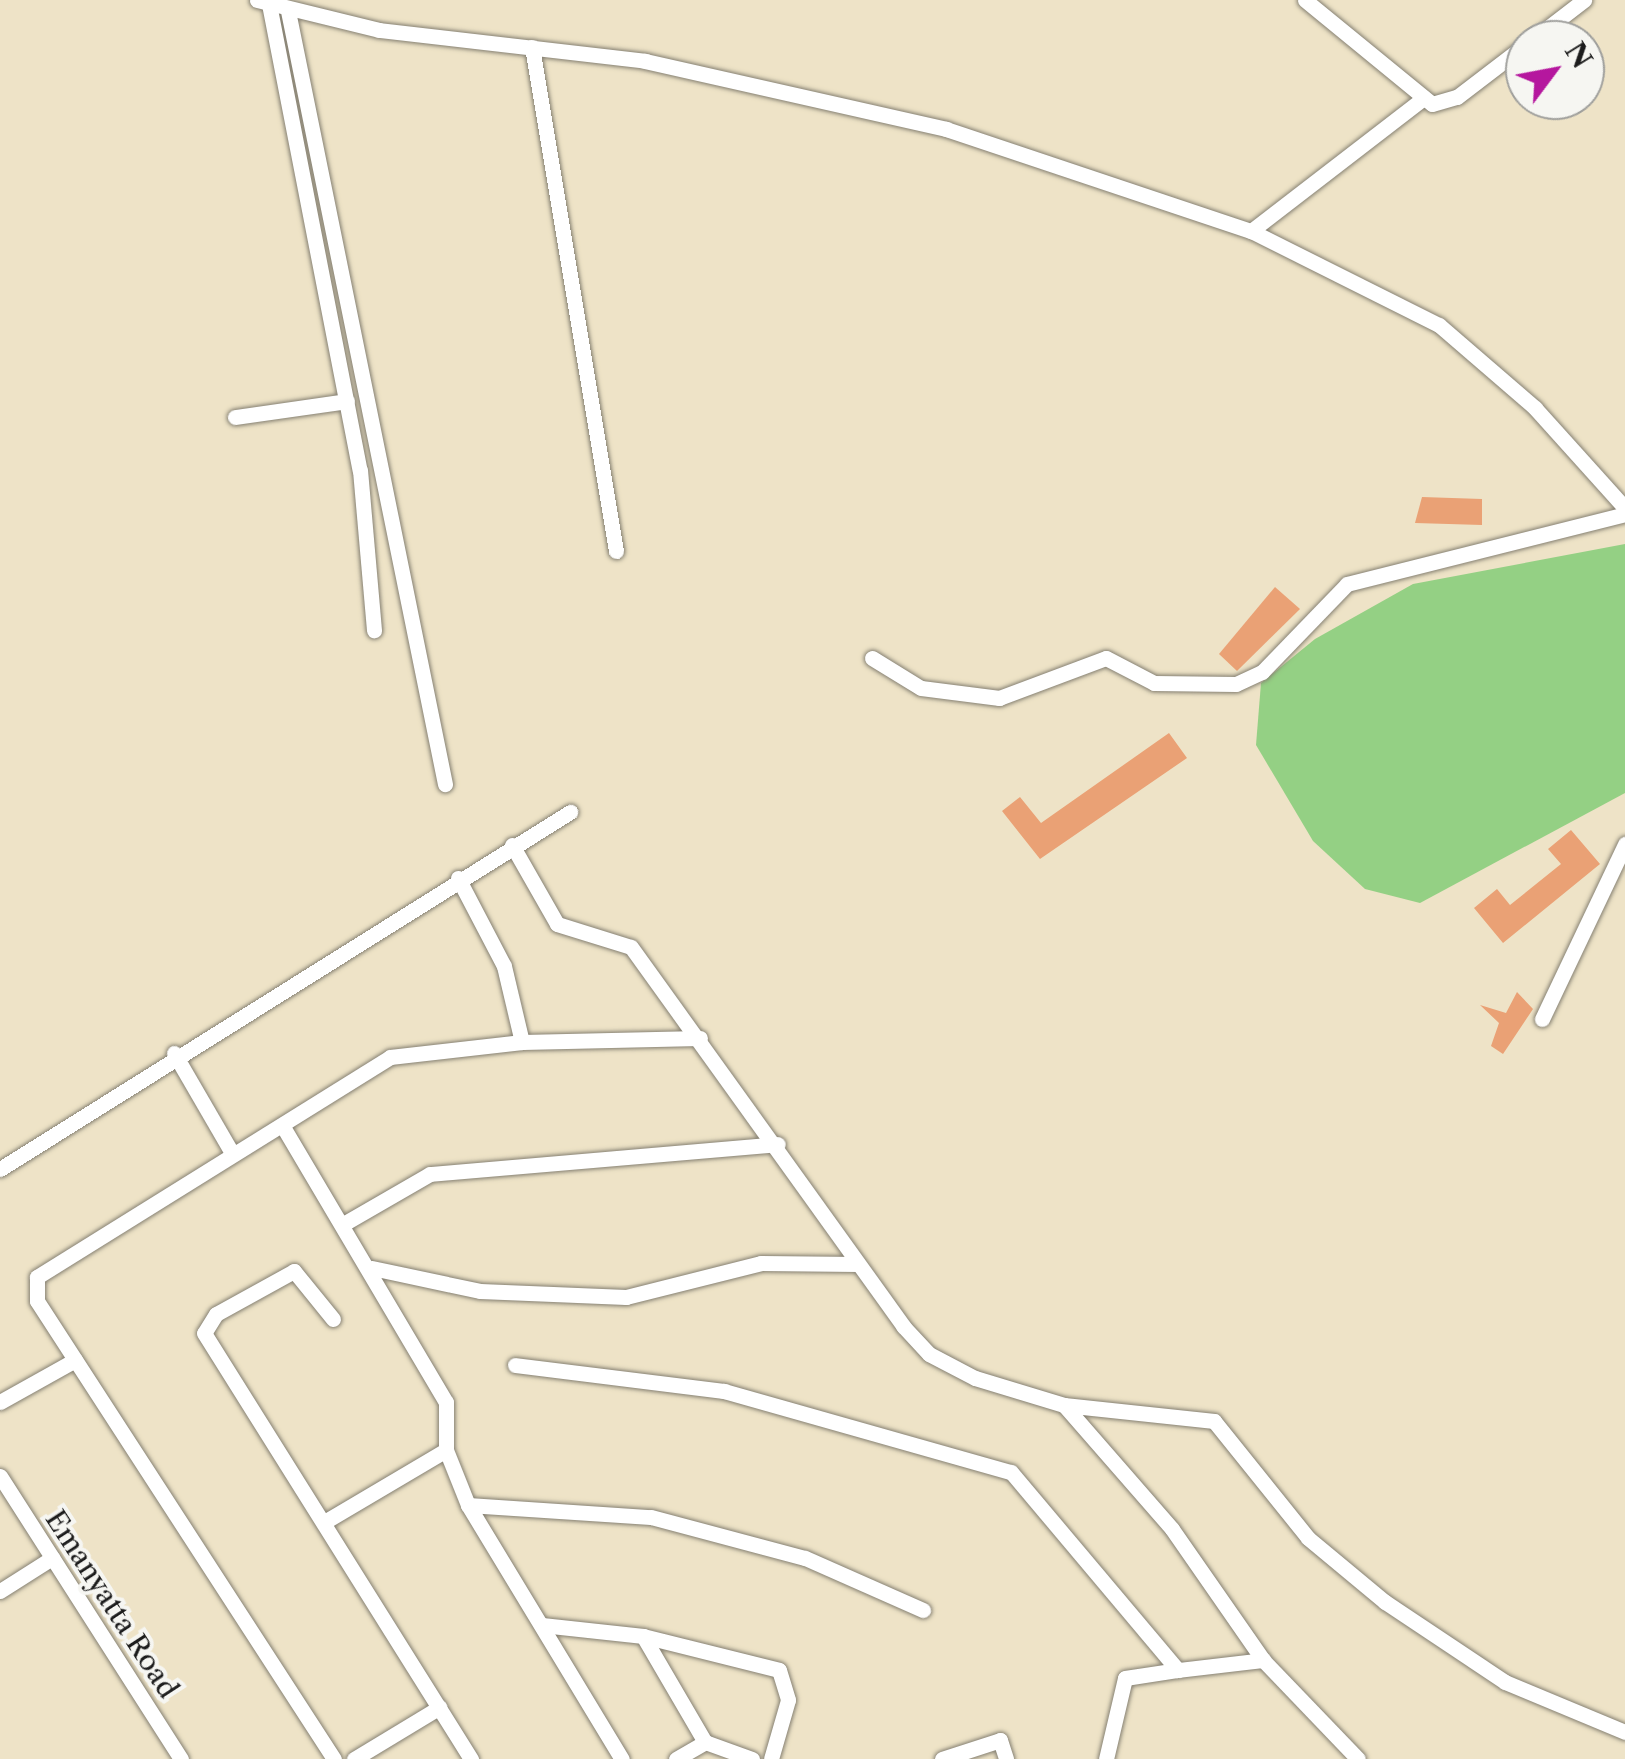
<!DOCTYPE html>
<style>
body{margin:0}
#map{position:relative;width:1625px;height:1759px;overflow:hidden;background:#eee3c7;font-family:"Libre Caslon Text",serif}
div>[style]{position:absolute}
.green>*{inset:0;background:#94d084}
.building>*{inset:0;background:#eaa175}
.roads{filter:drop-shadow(0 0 2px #858072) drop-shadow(0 0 2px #858072)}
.minor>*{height:15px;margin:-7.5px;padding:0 7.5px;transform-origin:7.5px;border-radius:7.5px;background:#fff}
span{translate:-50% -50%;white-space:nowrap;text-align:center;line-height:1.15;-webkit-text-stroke:8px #f6f6f2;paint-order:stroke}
.street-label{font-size:28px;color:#1c1c1c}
.north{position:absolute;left:1505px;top:20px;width:100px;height:100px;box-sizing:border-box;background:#f6f6f2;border:2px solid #9f9f9c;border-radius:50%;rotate:58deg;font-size:28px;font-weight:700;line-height:40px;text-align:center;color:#1c1c1c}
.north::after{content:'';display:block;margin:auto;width:35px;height:45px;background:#b5179e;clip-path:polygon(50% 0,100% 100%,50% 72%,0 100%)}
</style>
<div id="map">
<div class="green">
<div style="clip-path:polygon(1625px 544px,1625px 793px,1420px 903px,1365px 889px,1313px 841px,1256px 745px,1261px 683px,1315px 639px,1413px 584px)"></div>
</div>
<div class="building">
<div style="clip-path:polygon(1422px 497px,1482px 499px,1482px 525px,1415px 523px)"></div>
<div style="clip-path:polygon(1275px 587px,1300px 609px,1237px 671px,1219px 654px)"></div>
<div style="clip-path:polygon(1169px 733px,1187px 758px,1040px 859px,1002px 811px,1020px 797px,1041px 823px)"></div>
<div style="clip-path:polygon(1571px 830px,1600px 864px,1503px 943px,1474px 908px,1497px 889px,1510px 905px,1561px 864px,1548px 849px)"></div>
<div style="clip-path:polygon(1517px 992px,1533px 1009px,1503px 1054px,1491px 1046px,1499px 1023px,1480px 1005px,1506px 1013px)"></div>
</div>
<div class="roads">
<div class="minor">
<div style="left:257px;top:0;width:126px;rotate:13.8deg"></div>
<div style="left:379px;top:30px;width:268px;rotate:6.6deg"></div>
<div style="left:645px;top:61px;width:309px;rotate:12.7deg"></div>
<div style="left:946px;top:129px;width:322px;rotate:18.5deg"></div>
<div style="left:1251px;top:231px;width:210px;rotate:26.6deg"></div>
<div style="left:1439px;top:325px;width:127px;rotate:40.8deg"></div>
<div style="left:1535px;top:408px;width:135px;rotate:48deg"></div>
<div style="left:1305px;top:0;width:164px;rotate:39.3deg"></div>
<div style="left:1432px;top:104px;width:26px;rotate:-16deg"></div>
<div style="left:1457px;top:97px;width:86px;rotate:-37.4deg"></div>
<div style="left:269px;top:4px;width:475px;rotate:79deg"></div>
<div style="left:360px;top:470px;width:161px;rotate:85deg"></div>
<div style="left:288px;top:11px;width:789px;rotate:78.52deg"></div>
<div style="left:1532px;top:40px;width:66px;rotate:-37.6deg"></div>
<div style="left:532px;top:47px;width:511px;rotate:80.54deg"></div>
<div style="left:1251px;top:231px;width:218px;rotate:-37.6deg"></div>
<div style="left:235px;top:417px;width:113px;rotate:-8.1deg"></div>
<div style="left:872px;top:658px;width:57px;rotate:31.5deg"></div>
<div style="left:921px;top:688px;width:79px;rotate:7.3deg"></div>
<div style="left:999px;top:698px;width:114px;rotate:-20.5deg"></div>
<div style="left:1106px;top:658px;width:54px;rotate:27.5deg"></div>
<div style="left:1154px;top:683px;width:82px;rotate:0.7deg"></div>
<div style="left:1236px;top:684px;width:29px;rotate:-25deg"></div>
<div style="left:1262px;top:672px;width:122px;rotate:-46deg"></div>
<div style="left:1347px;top:584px;width:287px;rotate:-14.1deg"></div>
<div style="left:512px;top:845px;width:91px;rotate:60.3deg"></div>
<div style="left:557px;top:924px;width:77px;rotate:17.3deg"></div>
<div style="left:631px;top:947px;width:467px;rotate:54.3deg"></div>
<div style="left:903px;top:1326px;width:38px;rotate:47deg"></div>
<div style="left:929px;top:1354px;width:52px;rotate:27.6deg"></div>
<div style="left:975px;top:1378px;width:93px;rotate:16.9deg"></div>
<div style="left:1064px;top:1405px;width:164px;rotate:48.9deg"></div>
<div style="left:1172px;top:1529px;width:160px;rotate:55.2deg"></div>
<div style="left:1263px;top:1660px;width:137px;rotate:46.2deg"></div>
<div style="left:458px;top:878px;width:99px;rotate:62.4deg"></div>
<div style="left:504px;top:966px;width:78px;rotate:76.7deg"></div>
<div style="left:1542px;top:1019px;width:194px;rotate:-64.6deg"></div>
<div style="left:174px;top:1053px;width:116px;rotate:59.9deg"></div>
<div style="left:282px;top:1125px;width:322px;rotate:59.4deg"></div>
<div style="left:446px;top:1402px;width:48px;rotate:90deg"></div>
<div style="left:446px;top:1450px;width:59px;rotate:68.2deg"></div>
<div style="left:468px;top:1505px;width:297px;rotate:58.8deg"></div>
<div style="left:0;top:1169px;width:673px;rotate:-32.06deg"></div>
<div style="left:345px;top:1223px;width:98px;rotate:-30deg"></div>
<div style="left:430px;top:1174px;width:349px;rotate:-4.9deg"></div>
<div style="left:372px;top:1268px;width:110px;rotate:12deg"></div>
<div style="left:480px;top:1291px;width:146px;rotate:2.4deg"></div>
<div style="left:626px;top:1297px;width:139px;rotate:-14.1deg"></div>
<div style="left:761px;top:1263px;width:97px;rotate:0.6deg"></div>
<div style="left:333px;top:1319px;width:62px;rotate:-129.1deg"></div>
<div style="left:294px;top:1271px;width:89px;rotate:151.1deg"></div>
<div style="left:216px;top:1314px;width:22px;rotate:122deg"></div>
<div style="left:204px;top:1333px;width:503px;rotate:57.92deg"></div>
<div style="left:515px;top:1365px;width:211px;rotate:7.1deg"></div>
<div style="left:724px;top:1391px;width:298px;rotate:15.8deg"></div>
<div style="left:1011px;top:1472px;width:259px;rotate:49.9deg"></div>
<div style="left:1178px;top:1670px;width:86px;rotate:-6.7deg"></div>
<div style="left:0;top:1402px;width:86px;rotate:-29.2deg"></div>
<div style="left:1064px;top:1405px;width:151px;rotate:6.1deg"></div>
<div style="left:1214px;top:1421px;width:150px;rotate:51.2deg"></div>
<div style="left:1308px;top:1538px;width:100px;rotate:39.7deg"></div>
<div style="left:1385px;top:1602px;width:144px;rotate:33.7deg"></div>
<div style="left:1505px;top:1682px;width:130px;rotate:22.6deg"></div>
<div style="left:0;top:1476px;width:336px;rotate:57.4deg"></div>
<div style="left:468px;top:1505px;width:183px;rotate:3.8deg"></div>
<div style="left:651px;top:1517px;width:159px;rotate:14.9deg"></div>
<div style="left:805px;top:1558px;width:129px;rotate:23.8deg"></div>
<div style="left:326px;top:1521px;width:139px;rotate:-30.6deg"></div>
<div style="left:0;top:1591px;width:62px;rotate:-32.4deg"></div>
<div style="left:542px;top:1625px;width:102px;rotate:6.2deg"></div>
<div style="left:643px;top:1636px;width:140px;rotate:14deg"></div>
<div style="left:779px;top:1670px;width:31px;rotate:73deg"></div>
<div style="left:788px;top:1700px;width:61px;rotate:106.1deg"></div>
<div style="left:643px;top:1636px;width:123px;rotate:59.7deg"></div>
<div style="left:705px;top:1742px;width:50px;rotate:19.9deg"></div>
<div style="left:334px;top:1759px;width:546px;rotate:-122.96deg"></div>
<div style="left:37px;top:1301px;width:24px;rotate:-90deg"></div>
<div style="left:37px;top:1277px;width:416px;rotate:-31.9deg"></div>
<div style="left:390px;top:1057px;width:133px;rotate:-6.5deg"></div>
<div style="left:522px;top:1042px;width:178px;rotate:-1.3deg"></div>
<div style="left:354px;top:1759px;width:100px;rotate:-31.2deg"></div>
<div style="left:676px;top:1759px;width:34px;rotate:-30deg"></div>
<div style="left:942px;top:1759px;width:61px;rotate:-18.1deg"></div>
<div style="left:1000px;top:1740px;width:20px;rotate:72deg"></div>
<div style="left:1106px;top:1759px;width:83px;rotate:-76.8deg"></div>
<div style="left:1125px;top:1678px;width:54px;rotate:-8.6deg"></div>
</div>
</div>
<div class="street-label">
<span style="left:112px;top:1604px;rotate:57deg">Emanyatta Road</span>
</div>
<div class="north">N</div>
</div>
